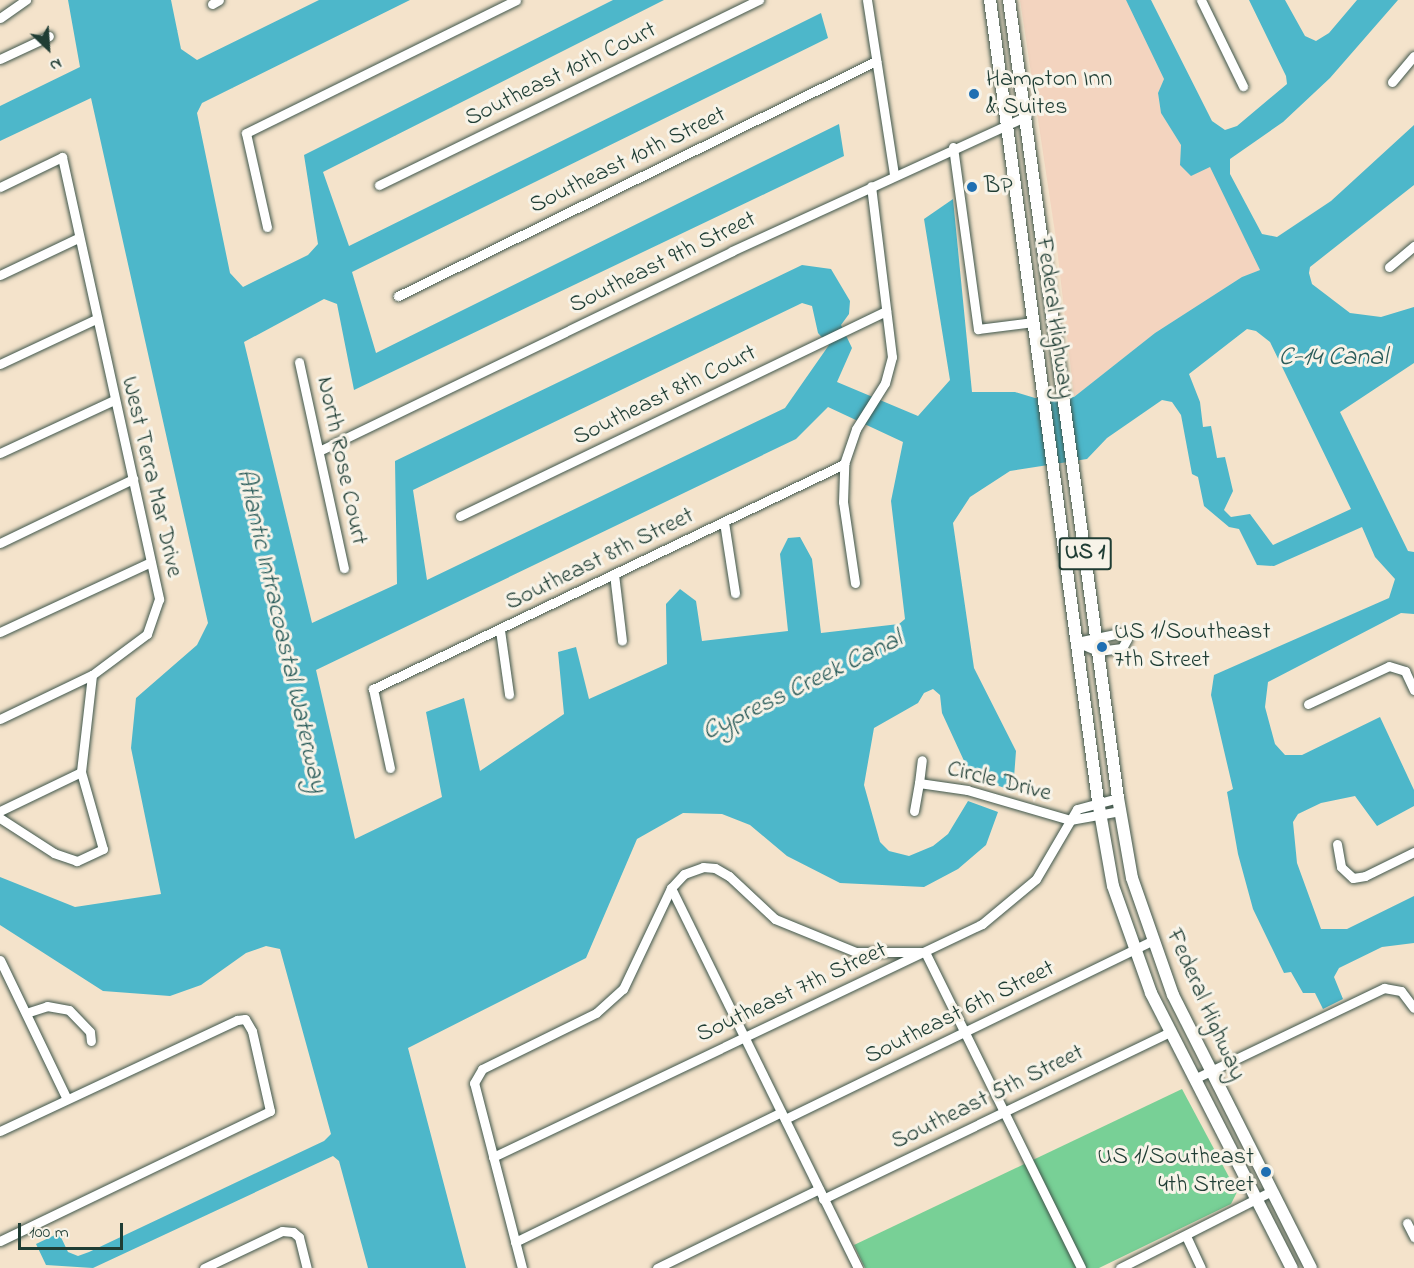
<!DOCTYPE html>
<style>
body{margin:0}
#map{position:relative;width:1414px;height:1268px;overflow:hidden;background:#f4e3cb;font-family:"Indie Flower",sans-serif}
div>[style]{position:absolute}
.built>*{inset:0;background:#f3d4bf}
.green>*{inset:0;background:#78d096}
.water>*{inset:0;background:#4db7ca}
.roads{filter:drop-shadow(0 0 2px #3f564b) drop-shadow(0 0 2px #3f564b)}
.minor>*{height:9px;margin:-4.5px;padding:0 4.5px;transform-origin:4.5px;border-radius:4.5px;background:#fff}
.major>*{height:12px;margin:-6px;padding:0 6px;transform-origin:6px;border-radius:6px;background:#fff}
.dots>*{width:16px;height:16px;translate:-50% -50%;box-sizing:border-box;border:3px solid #f7f3e8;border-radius:50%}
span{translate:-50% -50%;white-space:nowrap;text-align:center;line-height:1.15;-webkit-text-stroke:6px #f7f3e8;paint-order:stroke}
.shield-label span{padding:2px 4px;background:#f7f3e8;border:2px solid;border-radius:4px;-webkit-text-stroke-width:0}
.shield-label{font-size:22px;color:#1f3d34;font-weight:700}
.street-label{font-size:24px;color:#1f3d34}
.poi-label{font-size:24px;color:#1f3d34}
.left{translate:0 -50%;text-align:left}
.right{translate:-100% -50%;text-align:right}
.water-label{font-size:26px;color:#2a5c5a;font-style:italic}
.north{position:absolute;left:18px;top:18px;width:60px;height:60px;-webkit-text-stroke:4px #f7f3e8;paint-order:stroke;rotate:155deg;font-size:16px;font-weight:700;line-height:24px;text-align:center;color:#1f3d34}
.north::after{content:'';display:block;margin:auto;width:21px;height:27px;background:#1f3d34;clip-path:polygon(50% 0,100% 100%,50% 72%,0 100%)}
.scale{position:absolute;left:18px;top:1223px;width:105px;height:27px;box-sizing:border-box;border:3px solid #1f3d34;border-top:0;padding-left:8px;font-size:18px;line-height:21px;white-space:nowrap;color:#1f3d34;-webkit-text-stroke:4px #f7f3e8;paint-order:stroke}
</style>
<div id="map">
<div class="built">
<div style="clip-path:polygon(1020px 0,1126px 0,1164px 79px,1158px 93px,1161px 113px,1181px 145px,1180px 165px,1210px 166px,1260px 270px,1242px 277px,1155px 333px,1074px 397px,1056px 239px)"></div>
</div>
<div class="green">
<div style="clip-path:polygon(1182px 1089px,1237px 1192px,1231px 1204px,1099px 1268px,865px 1268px,854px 1245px)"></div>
</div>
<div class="water">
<div style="clip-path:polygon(evenodd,68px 0,171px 0,181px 49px,197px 60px,319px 0,410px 0,202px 103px,197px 113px,230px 273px,243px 287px,308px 255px,318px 244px,304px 155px,613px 0,664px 0,323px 172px,349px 246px,821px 13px,828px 38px,352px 272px,376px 353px,839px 124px,844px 156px,354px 390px,337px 304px,324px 299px,244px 342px,312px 623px,397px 584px,395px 461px,802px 265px,831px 269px,850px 301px,849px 314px,841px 325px,852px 348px,837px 382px,918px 416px,950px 380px,924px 219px,953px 199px,972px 392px,1015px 392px,1035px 398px,1074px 397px,1155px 333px,1242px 277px,1260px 270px,1210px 167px,1191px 176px,1180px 165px,1181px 145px,1161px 113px,1158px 93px,1164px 79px,1126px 0,1151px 0,1212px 121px,1225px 130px,1237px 126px,1287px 84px,1286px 76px,1249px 0,1285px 0,1305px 36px,1316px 41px,1329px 33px,1357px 0,1398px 0,1330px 78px,1283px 122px,1230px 159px,1230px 174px,1262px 234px,1277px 237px,1331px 201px,1414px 125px,1414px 185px,1310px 267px,1309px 273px,1312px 284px,1350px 313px,1381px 317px,1414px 307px,1414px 363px,1340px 412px,1408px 551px,1414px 552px,1414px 614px,1401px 613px,1268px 682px,1265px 707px,1275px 744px,1285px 755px,1302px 755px,1380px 717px,1414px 790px,1414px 806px,1377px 826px,1355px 796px,1321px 803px,1298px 814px,1293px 822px,1297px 863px,1321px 929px,1347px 929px,1414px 896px,1414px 943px,1382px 947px,1339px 968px,1334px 977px,1343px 999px,1323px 1009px,1315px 993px,1303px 993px,1291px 972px,1284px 973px,1253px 909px,1238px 854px,1227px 792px,1233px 789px,1211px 695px,1214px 675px,1389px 598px,1395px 579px,1375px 557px,1362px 527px,1274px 566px,1257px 565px,1239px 529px,1229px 527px,1204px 506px,1198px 477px,1192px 474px,1181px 415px,1172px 402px,1162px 400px,1107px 438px,1087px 459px,1010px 471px,970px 497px,953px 523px,974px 668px,1016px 751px,1013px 791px,971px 776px,942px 713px,940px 695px,933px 689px,924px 693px,918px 703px,874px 728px,864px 785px,880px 842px,889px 851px,909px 856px,933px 846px,948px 834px,968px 801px,998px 812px,986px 845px,958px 869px,924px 887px,840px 883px,787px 856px,750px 825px,722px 814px,683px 813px,637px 839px,586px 958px,408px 1048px,466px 1268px,368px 1268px,339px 1161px,333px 1156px,93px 1268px,46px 1265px,36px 1244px,59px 1233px,68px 1252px,78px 1256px,89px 1252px,324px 1141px,331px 1134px,280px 949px,266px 946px,246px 953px,201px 985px,170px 996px,103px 991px,0 925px,0 877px,75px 907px,161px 894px,131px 748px,136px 698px,197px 645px,208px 623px,91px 98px,0 141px,0 106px,80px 67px,68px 0,802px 303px,812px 306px,818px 333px,829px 345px,785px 408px,427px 580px,413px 490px,802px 303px,68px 0,1247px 329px,1256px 331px,1270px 342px,1351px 509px,1273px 545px,1250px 514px,1231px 517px,1224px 510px,1233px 491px,1225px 457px,1217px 458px,1211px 426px,1203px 427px,1200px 402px,1189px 374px,1247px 329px,68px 0,828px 407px,903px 442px,891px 501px,905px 619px,899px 624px,821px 633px,812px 559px,800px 537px,788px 538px,780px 554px,788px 631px,702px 641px,696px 601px,680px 589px,666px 604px,667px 664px,589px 699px,576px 647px,558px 652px,564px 714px,480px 771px,464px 698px,426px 712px,442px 797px,355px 839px,316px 670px,796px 439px,828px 407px)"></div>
</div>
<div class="roads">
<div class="minor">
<div style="left:867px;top:0;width:177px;rotate:81.2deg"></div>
<div style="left:1201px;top:0;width:96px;rotate:64deg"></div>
<div style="left:212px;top:4px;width:8px;rotate:-30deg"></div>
<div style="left:0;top:18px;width:32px;rotate:-35deg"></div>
<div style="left:0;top:59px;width:54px;rotate:-25.1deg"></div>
<div style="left:1392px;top:82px;width:34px;rotate:-50deg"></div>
<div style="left:953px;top:147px;width:184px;rotate:82.2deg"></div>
<div style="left:978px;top:329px;width:56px;rotate:-7.1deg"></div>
<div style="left:379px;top:185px;width:423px;rotate:-26deg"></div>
<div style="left:0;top:187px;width:69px;rotate:-25.8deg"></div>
<div style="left:62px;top:157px;width:453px;rotate:77.6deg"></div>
<div style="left:159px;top:599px;width:37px;rotate:109deg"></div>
<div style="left:147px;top:634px;width:69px;rotate:143.3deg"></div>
<div style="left:92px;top:675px;width:98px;rotate:96.5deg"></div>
<div style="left:81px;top:772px;width:80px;rotate:74.1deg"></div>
<div style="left:103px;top:849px;width:29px;rotate:155deg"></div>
<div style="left:77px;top:861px;width:24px;rotate:-161deg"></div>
<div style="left:54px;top:853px;width:64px;rotate:-147.1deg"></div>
<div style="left:267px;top:227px;width:96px;rotate:-102.6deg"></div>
<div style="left:246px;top:133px;width:301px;rotate:-26.2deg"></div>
<div style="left:1389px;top:267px;width:33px;rotate:-40deg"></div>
<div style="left:0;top:275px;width:86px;rotate:-25.4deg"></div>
<div style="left:398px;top:296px;width:533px;rotate:-26.18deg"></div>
<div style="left:299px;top:362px;width:211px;rotate:77.7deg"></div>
<div style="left:0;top:364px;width:106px;rotate:-25.1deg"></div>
<div style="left:319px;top:451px;width:459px;rotate:-25.8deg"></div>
<div style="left:732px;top:251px;width:324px;rotate:-24.6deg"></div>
<div style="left:0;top:453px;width:126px;rotate:-24.9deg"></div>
<div style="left:460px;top:516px;width:473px;rotate:-25.7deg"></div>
<div style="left:724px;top:522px;width:72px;rotate:81.2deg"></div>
<div style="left:0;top:543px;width:148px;rotate:-25.7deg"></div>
<div style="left:614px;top:574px;width:67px;rotate:83.2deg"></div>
<div style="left:855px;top:583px;width:82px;rotate:-98.4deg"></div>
<div style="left:843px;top:502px;width:38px;rotate:-88deg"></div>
<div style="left:844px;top:464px;width:37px;rotate:-71deg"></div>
<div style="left:856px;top:429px;width:54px;rotate:-57.8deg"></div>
<div style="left:885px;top:383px;width:27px;rotate:-75deg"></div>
<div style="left:892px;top:357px;width:172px;rotate:-97deg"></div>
<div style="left:500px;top:630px;width:65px;rotate:82deg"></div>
<div style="left:0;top:632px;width:166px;rotate:-24.9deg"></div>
<div style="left:1120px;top:633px;width:9px;rotate:41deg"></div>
<div style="left:1127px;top:639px;width:10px;rotate:119deg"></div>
<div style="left:1122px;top:648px;width:24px;rotate:173deg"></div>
<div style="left:1098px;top:651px;width:23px;rotate:-157deg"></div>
<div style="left:1077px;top:642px;width:44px;rotate:-11.8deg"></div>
<div style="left:1308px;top:704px;width:89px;rotate:-25.1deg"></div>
<div style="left:1389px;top:666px;width:17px;rotate:17deg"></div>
<div style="left:1405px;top:671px;width:21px;rotate:65deg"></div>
<div style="left:0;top:719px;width:102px;rotate:-25.6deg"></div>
<div style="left:390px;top:768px;width:81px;rotate:-102.1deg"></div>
<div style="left:373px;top:689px;width:522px;rotate:-25.53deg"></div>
<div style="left:919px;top:783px;width:23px;rotate:-83deg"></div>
<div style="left:0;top:811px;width:90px;rotate:-25.7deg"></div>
<div style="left:914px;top:811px;width:28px;rotate:-80deg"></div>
<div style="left:919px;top:783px;width:49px;rotate:8.3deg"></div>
<div style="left:967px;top:790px;width:107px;rotate:16.2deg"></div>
<div style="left:1070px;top:820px;width:51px;rotate:-10.2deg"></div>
<div style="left:1337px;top:844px;width:23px;rotate:80deg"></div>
<div style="left:1341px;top:867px;width:16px;rotate:43deg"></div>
<div style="left:1353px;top:878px;width:12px;rotate:-9deg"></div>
<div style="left:1365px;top:876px;width:55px;rotate:-26.1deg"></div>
<div style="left:671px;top:888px;width:424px;rotate:63.8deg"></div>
<div style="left:925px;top:952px;width:352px;rotate:63.7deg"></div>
<div style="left:0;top:960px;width:154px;rotate:64.3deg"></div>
<div style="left:26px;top:1013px;width:22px;rotate:-18deg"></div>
<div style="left:47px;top:1006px;width:22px;rotate:10deg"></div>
<div style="left:69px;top:1010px;width:30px;rotate:46deg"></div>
<div style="left:90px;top:1032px;width:9px;rotate:84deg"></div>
<div style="left:1194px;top:1079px;width:211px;rotate:-25.6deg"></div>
<div style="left:1384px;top:988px;width:17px;rotate:10deg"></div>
<div style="left:1401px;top:991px;width:21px;rotate:53deg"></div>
<div style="left:785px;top:1119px;width:408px;rotate:-25.9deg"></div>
<div style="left:0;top:1131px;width:262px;rotate:-25.1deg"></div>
<div style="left:237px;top:1020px;width:8px;rotate:-7deg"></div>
<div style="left:245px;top:1019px;width:14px;rotate:60deg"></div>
<div style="left:252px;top:1031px;width:82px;rotate:77.3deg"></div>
<div style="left:270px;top:1111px;width:300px;rotate:154.3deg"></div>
<div style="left:493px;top:1157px;width:542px;rotate:-25.48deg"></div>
<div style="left:982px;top:924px;width:70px;rotate:-39.8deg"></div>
<div style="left:1036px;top:879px;width:81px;rotate:-59.6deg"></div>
<div style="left:1077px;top:809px;width:42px;rotate:-15deg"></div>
<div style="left:823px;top:1199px;width:385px;rotate:-25.7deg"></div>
<div style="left:1407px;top:1223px;width:16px;rotate:63deg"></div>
<div style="left:1186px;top:1236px;width:35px;rotate:65deg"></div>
<div style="left:515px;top:1242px;width:296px;rotate:-26deg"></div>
<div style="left:204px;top:1268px;width:86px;rotate:-25.4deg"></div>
<div style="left:282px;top:1231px;width:11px;rotate:5deg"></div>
<div style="left:293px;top:1232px;width:8px;rotate:40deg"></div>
<div style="left:299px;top:1237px;width:32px;rotate:76deg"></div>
<div style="left:522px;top:1268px;width:191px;rotate:-104.5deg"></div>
<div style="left:474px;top:1083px;width:16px;rotate:-60deg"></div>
<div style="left:482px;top:1069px;width:127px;rotate:-26.2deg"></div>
<div style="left:596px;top:1013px;width:36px;rotate:-42deg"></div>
<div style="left:623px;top:989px;width:112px;rotate:-64.6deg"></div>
<div style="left:671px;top:888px;width:19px;rotate:-47deg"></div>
<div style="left:684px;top:874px;width:20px;rotate:-20deg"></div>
<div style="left:703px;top:867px;width:12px;rotate:5deg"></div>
<div style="left:715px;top:868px;width:16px;rotate:30deg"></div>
<div style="left:729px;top:876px;width:63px;rotate:43.1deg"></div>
<div style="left:775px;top:919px;width:87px;rotate:22.2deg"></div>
<div style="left:856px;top:952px;width:69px"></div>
<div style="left:657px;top:1268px;width:180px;rotate:-26deg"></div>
<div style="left:1120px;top:1268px;width:170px;rotate:-26.9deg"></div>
</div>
<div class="major">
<div style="left:990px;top:0;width:808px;rotate:82.32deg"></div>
<div style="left:1098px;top:801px;width:86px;rotate:80deg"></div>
<div style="left:1113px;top:886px;width:114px;rotate:70.4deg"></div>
<div style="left:1151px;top:993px;width:309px;rotate:62.9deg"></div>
<div style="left:1009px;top:0;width:805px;rotate:82.22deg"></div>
<div style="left:1118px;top:798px;width:81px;rotate:80.1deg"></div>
<div style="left:1132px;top:878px;width:124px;rotate:70.7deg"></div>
<div style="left:1173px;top:995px;width:306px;rotate:63.2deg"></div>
</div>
</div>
<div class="dots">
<div style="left:974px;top:94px;background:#1f6fb2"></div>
<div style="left:972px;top:187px;background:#1f6fb2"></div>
<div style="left:1102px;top:647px;background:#1f6fb2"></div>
<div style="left:1266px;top:1172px;background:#1f6fb2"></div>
</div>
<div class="shield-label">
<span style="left:1085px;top:554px">US 1</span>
</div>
<div class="street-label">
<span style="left:561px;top:75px;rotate:-26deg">Southeast 10th Court</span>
<span style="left:628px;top:161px;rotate:-26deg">Southeast 10th Street</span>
<span style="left:663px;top:263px;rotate:-26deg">Southeast 9th Street</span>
<span style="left:1054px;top:318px;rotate:82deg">Federal Highway</span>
<span style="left:665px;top:396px;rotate:-26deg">Southeast 8th Court</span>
<span style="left:341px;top:461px;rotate:78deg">North Rose Court</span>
<span style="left:151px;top:477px;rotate:77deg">West Terra Mar Drive</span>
<span style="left:600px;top:560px;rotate:-26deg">Southeast 8th Street</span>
<span style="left:999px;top:782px;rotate:14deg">Circle Drive</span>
<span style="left:792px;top:993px;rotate:-25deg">Southeast 7th Street</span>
<span style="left:1205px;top:1005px;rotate:66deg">Federal Highway</span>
<span style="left:960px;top:1013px;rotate:-26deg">Southeast 6th Street</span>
<span style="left:988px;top:1098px;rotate:-26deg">Southeast 5th Street</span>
</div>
<div class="poi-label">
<span class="left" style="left:986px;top:94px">Hampton Inn<br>&amp; Suites</span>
<span class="left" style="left:984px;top:187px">BP</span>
<span class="left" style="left:1114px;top:647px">US 1/Southeast<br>7th Street</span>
<span class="right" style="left:1254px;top:1172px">US 1/Southeast<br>4th Street</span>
</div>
<div class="water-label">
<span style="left:1333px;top:359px">C-14 Canal</span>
<span style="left:280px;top:631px;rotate:77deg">Atlantic Intracoastal Waterway</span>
<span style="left:803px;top:687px;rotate:-26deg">Cypress Creek Canal</span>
</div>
<div class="north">N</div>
<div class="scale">100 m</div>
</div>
